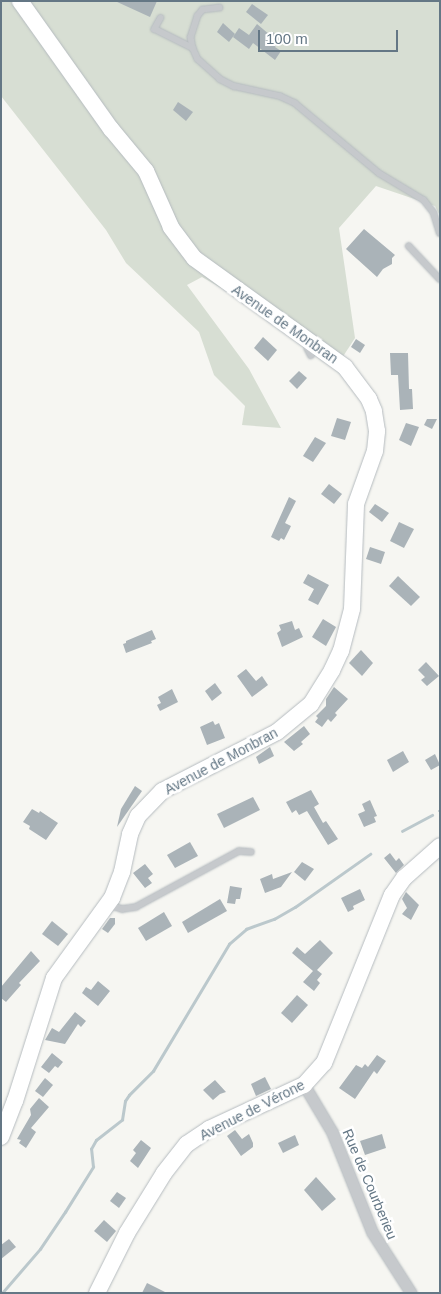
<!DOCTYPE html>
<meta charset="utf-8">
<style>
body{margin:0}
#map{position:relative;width:441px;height:1294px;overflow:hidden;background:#f6f6f2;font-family:Arial,sans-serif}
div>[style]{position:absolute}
.green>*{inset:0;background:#d7ded3}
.stream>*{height:2.5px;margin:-1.25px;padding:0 1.25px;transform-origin:1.25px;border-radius:1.25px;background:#bbc8cc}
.building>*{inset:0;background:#aab3b8}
.roads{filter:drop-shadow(0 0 1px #b5bbbf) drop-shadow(0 0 1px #b5bbbf)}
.lane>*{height:5.5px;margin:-2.75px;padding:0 2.75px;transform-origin:2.75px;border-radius:2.75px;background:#c6c9cc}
.street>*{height:11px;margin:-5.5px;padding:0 5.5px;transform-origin:5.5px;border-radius:5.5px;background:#c6c9cc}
.secondary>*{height:16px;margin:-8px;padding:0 8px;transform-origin:8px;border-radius:8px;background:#fff}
span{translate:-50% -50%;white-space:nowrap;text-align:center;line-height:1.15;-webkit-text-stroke:5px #fff;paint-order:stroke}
.street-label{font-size:14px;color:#647785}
.frame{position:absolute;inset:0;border:2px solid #647785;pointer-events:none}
.scale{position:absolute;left:258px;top:30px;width:140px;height:22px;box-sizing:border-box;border:2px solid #647785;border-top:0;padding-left:6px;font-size:15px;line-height:18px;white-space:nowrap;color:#647785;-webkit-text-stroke:4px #fff;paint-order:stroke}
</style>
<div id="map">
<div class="green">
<div style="clip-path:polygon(1px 1px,440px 1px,440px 216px,435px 206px,376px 186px,339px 228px,355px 338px,342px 358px,202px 277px,187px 285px,249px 369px,281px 428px,242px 425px,245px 406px,214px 375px,199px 332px,126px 263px,106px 230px,1px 96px)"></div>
</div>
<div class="stream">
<div style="left:439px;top:811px;width:1px"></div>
<div style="left:402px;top:831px;width:34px;rotate:-28deg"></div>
<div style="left:2px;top:1293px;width:58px;rotate:-49.2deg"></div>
<div style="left:40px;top:1249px;width:45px;rotate:-56deg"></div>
<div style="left:65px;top:1212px;width:53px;rotate:-58.1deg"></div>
<div style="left:93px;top:1167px;width:18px;rotate:-96deg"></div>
<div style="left:91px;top:1149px;width:10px;rotate:-61deg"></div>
<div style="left:96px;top:1140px;width:33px;rotate:-38deg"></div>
<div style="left:122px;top:1120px;width:19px;rotate:-81deg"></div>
<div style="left:125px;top:1101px;width:7px;rotate:-56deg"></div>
<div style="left:129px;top:1095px;width:34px;rotate:-45deg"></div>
<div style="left:153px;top:1071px;width:148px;rotate:-59.1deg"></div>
<div style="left:229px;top:944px;width:23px;rotate:-41deg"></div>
<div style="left:246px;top:929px;width:30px;rotate:-20deg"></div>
<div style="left:274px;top:919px;width:24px;rotate:-30deg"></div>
<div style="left:295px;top:907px;width:92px;rotate:-35.2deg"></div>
</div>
<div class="building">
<div style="clip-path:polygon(115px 1px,157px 1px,150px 17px)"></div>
<div style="clip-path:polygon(252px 4px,268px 15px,261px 24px,246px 12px)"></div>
<div style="clip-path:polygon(223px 23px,235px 34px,229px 42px,217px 32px)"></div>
<div style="clip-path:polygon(257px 24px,270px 35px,273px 32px,281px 38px,275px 47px,281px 51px,275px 60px,253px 43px,249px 49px,233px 37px,239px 28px,249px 35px)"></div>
<div style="clip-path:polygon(178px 102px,193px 112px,186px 121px,173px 110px)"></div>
<div style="clip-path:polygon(364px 229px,395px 255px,392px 258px,392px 264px,383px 269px,377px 277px,346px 249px)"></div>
<div style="clip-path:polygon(263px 337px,277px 350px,268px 361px,254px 348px)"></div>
<div style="clip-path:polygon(356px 339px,365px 345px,360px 353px,351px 347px)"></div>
<div style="clip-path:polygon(390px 353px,408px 353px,409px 389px,412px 389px,413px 409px,400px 410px,398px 375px,391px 375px)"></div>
<div style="clip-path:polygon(299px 371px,307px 378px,297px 389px,289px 381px)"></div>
<div style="clip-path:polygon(337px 418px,351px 422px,345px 440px,331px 436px)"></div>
<div style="clip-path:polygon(427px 419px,437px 419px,432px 429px,424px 425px)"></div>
<div style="clip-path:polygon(406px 423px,419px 427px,411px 446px,399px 440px)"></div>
<div style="clip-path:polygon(315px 437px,326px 443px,313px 462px,303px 456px)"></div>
<div style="clip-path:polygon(329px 484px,342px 494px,334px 504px,321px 494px)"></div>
<div style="clip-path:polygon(289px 497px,296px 501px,285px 523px,291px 526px,284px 540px,281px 538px,279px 541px,271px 537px)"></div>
<div style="clip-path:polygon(375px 504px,389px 513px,382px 522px,369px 512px)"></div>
<div style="clip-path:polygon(399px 522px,414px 529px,404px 548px,390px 541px)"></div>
<div style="clip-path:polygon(370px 547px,385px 552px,381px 564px,366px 559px)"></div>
<div style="clip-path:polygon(308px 574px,329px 585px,318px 605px,308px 600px,314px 589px,303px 583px)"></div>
<div style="clip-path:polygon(398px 576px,420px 597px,411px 606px,389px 586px)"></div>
<div style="clip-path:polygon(323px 619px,336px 627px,326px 646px,312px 637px)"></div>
<div style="clip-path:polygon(292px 621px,295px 630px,299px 628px,303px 637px,282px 647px,277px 633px,281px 630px,279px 625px)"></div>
<div style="clip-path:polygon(152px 630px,156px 639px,151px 641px,152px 643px,126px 653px,123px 644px,126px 643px,126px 641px)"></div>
<div style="clip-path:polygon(361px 650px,373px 663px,362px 676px,349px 663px)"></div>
<div style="clip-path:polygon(426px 662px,439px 676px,427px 686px,421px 680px,425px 677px,418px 670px)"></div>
<div style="clip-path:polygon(246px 669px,256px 681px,262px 676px,268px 685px,252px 697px,237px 676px)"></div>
<div style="clip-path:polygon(215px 683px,222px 693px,212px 701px,205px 691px)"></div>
<div style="clip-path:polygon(334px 687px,348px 699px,335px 713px,337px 715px,331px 722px,328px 719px,322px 727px,315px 722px,318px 718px,316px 716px,326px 706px,326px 699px)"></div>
<div style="clip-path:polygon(172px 689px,178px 702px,160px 711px,157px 705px,161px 703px,158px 697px)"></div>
<div style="clip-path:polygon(213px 721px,215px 725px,219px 723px,225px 738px,207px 745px,200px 727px)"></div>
<div style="clip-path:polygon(304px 726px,310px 734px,301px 742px,303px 744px,294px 751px,284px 742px)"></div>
<div style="clip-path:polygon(270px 747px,274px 756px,259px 764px,256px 757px)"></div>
<div style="clip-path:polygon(403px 751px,409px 762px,393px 772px,387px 760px)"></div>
<div style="clip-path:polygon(435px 754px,440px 765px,431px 770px,425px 760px)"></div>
<div style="clip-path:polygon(135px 786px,142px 791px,117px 827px,121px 809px)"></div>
<div style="clip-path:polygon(311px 790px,319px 804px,314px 807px,323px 823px,326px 821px,338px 839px,328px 845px,307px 811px,299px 815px,296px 810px,292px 813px,286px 802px)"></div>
<div style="clip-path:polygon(253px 797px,260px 810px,224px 828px,217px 814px)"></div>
<div style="clip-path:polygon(370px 800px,377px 816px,374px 817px,376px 822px,364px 827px,358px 814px,365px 811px,362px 804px)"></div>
<div style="clip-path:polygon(32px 809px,39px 813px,40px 811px,58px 823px,46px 840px,29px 829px,30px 826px,23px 822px)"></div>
<div style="clip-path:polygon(190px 842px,198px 856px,175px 868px,167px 855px)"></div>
<div style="clip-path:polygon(390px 853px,396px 861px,399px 858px,404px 865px,396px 873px,384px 858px)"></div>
<div style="clip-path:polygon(302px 862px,314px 869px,305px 881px,294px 872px)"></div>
<div style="clip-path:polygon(145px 864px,153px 874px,148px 878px,152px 883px,145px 888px,133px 873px)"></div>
<div style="clip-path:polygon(292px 872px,281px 887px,265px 893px,260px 879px,272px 874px,273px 879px)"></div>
<div style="clip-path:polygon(230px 886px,242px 888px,240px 899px,236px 899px,235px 904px,227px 903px)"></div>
<div style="clip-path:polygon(360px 889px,365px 900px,353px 906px,354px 909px,348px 912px,341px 898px)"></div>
<div style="clip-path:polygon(406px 892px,419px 905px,411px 920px,402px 914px,407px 908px,402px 899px)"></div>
<div style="clip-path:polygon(220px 899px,227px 911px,188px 933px,182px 922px)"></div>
<div style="clip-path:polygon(164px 912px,172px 926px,146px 941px,138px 928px)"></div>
<div style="clip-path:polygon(110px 918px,115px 918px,115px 924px,108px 933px,102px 929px)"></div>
<div style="clip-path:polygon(52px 921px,68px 934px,58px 946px,42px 934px)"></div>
<div style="clip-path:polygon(320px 940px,333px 953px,317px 970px,322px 974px,317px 980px,320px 983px,314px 991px,303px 982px,313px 971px,292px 953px,297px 947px,305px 954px)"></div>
<div style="clip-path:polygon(31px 951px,40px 961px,19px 983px,21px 985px,6px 1002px,1px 998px,1px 987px)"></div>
<div style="clip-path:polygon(98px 981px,110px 991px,98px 1006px,82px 993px,86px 987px,91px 990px)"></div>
<div style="clip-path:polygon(297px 995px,308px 1005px,292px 1023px,281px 1013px)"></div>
<div style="clip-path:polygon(75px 1012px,86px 1021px,81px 1027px,78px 1024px,65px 1044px,45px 1040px,52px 1028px,59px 1032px)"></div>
<div style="clip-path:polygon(52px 1053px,63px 1062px,58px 1068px,55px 1066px,49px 1073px,41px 1067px)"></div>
<div style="clip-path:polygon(377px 1055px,386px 1061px,377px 1074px,374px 1071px,355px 1099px,339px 1088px,356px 1065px,362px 1068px,365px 1064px,368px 1067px)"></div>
<div style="clip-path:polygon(265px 1077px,271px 1089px,256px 1096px,251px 1084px)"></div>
<div style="clip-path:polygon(45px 1078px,53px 1085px,43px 1097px,35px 1091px)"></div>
<div style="clip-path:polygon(215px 1080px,226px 1092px,220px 1094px,213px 1100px,203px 1090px)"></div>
<div style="clip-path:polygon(39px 1098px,49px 1107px,31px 1128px,36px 1132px,26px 1148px,19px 1143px,21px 1140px,17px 1139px,31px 1115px,30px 1109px)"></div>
<div style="clip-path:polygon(235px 1130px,242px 1139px,249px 1134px,253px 1143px,253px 1147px,241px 1156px,227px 1136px)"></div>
<div style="clip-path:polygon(382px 1134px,386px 1148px,365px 1155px,360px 1141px)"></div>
<div style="clip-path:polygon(295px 1135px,299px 1145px,283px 1153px,278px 1143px)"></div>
<div style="clip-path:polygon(141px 1140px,151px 1148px,138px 1168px,130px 1161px,136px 1153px,133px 1150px)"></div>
<div style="clip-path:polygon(316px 1177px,336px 1199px,322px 1211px,304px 1190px)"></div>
<div style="clip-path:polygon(117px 1192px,126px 1198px,119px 1208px,110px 1201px)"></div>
<div style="clip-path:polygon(104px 1220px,116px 1231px,107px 1242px,94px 1231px)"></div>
<div style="clip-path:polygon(9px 1239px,16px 1247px,1px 1259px,1px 1245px)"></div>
<div style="clip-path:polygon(147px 1283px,167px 1293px,142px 1293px)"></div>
</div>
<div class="roads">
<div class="lane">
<div style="left:220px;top:8px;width:17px;rotate:173deg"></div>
<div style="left:203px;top:10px;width:8px;rotate:130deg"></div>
<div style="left:198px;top:16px;width:22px;rotate:108deg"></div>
<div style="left:191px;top:37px;width:11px;rotate:80deg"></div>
<div style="left:193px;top:48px;width:12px;rotate:66deg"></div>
<div style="left:198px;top:59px;width:30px;rotate:42deg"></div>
<div style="left:220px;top:79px;width:16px;rotate:27deg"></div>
<div style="left:234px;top:86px;width:47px;rotate:12.3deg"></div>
<div style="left:280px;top:96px;width:17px;rotate:25deg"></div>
<div style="left:295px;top:103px;width:109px;rotate:39.8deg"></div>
<div style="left:379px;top:173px;width:52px;rotate:31deg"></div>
<div style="left:424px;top:200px;width:16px;rotate:52deg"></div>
<div style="left:434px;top:213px;width:21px;rotate:73deg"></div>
<div style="left:161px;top:18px;width:13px;rotate:119deg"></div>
<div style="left:155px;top:29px;width:42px;rotate:26.6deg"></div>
<div style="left:409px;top:246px;width:45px;rotate:46.8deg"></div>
<div style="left:310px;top:345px;width:4px;rotate:117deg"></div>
<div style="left:308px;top:349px;width:7px;rotate:63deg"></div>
<div style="left:109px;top:905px;width:14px;rotate:17deg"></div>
<div style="left:122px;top:909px;width:14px;rotate:-8deg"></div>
<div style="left:136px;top:907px;width:117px;rotate:-28.5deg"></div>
<div style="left:239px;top:851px;width:12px;rotate:5deg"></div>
</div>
<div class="street">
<div style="left:304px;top:1085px;width:55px;rotate:59.2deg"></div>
<div style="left:332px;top:1132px;width:108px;rotate:68.2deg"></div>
<div style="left:372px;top:1232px;width:72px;rotate:57.4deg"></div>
</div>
<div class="secondary">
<div style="left:1px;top:1137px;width:39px;rotate:-69deg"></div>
<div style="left:15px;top:1101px;width:129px;rotate:-72.4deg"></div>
<div style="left:54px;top:978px;width:99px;rotate:-54.1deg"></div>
<div style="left:112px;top:898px;width:28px;rotate:-69deg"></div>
<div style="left:122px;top:872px;width:39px;rotate:-78deg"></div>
<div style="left:130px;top:834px;width:20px;rotate:-66deg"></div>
<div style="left:138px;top:816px;width:35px;rotate:-46deg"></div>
<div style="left:162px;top:791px;width:129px;rotate:-27.2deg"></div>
<div style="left:277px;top:732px;width:44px;rotate:-39.5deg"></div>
<div style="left:311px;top:704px;width:40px;rotate:-58deg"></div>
<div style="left:332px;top:670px;width:21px;rotate:-65deg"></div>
<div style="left:341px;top:651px;width:43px;rotate:-75.3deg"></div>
<div style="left:352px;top:609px;width:105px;rotate:-87.8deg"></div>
<div style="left:356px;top:504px;width:56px;rotate:-70.3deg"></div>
<div style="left:375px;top:451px;width:20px;rotate:-84deg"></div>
<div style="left:377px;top:431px;width:20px;rotate:-99deg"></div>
<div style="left:374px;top:411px;width:13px;rotate:-113deg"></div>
<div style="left:369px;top:399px;width:40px;rotate:-127deg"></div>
<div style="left:345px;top:367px;width:186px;rotate:-144.2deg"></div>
<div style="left:194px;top:258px;width:39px;rotate:-127deg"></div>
<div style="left:171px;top:227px;width:61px;rotate:-114.1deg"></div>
<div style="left:146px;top:171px;width:55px;rotate:-129.8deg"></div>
<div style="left:111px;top:129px;width:157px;rotate:-125.4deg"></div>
<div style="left:97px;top:1293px;width:67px;rotate:-63.4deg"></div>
<div style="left:127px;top:1233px;width:70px;rotate:-58.3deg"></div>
<div style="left:164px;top:1173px;width:37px;rotate:-52deg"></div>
<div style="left:187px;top:1144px;width:27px;rotate:-34deg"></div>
<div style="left:209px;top:1129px;width:105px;rotate:-24.9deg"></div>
<div style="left:304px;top:1085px;width:30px;rotate:-48deg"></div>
<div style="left:324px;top:1063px;width:181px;rotate:-68deg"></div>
<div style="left:392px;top:895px;width:21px;rotate:-55deg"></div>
<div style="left:404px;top:878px;width:48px;rotate:-41.6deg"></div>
</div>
</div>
<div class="street-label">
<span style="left:285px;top:324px;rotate:35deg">Avenue de Monbran</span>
<span style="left:221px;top:761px;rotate:-28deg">Avenue de Monbran</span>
<span style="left:252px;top:1110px;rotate:-27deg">Avenue de Vérone</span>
<span style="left:370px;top:1184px;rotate:67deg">Rue de Courberieu</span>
</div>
<div class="frame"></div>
<div class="scale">100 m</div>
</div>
